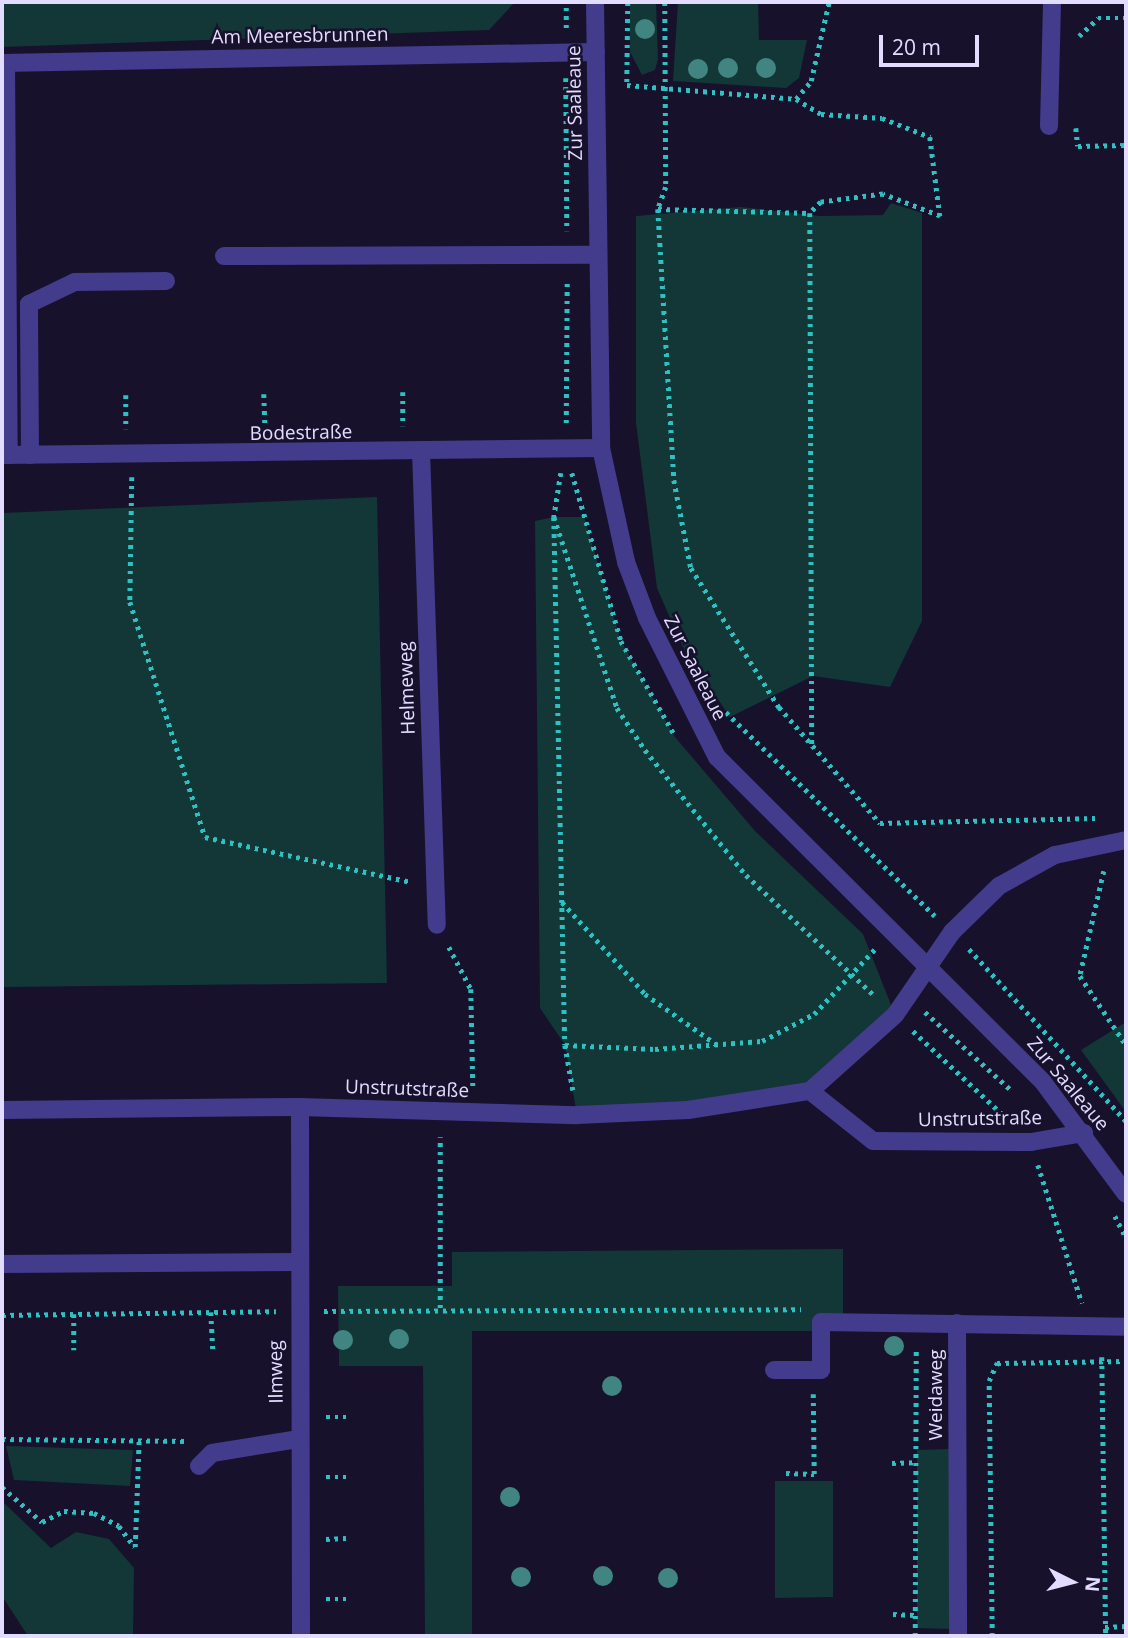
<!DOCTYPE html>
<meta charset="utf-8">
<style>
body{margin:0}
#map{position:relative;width:1128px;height:1638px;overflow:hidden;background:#17112c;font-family:"Open Sans",sans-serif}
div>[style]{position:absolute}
.green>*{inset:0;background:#133636}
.path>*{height:4.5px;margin-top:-2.25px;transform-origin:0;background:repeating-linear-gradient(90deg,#2ec1c1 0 3.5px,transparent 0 8.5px)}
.minor>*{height:18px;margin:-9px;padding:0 9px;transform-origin:9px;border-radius:9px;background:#433b8c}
.trees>*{width:20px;height:20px;margin:-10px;border-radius:50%;background:#418583}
span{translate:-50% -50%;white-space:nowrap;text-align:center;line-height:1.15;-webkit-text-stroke:5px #17112c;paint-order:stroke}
.street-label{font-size:19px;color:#e2dcff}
.frame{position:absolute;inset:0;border:4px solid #e2dcff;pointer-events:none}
.north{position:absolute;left:1037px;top:1547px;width:70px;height:70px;-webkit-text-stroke:5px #17112c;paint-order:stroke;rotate:96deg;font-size:19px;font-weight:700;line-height:28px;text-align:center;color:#e2dcff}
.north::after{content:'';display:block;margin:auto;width:24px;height:32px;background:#e2dcff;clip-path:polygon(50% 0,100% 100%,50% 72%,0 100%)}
.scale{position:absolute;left:879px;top:35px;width:100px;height:32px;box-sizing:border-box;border:4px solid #e2dcff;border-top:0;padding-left:9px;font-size:21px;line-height:24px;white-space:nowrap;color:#e2dcff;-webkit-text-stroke:5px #17112c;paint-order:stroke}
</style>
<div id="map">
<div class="green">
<div style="clip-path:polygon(2px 2px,515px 2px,489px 30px,2px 47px)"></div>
<div style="clip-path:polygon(630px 2px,656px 2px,658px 59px,655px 70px,642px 75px,630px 52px)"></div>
<div style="clip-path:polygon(678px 2px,758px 2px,759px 40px,807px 40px,799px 78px,786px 88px,673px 81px)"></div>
<div style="clip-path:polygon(891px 203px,922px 213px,922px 621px,890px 687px,813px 676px,730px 717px,684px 650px,657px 588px,636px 423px,636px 216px,741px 207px,820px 216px,883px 215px)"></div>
<div style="clip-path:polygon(377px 497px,387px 983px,2px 987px,2px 513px)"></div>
<div style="clip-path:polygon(554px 517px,584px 517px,621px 641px,675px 737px,755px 831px,863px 934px,895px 1015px,810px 1091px,577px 1115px,565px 1045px,540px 1008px,535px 521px)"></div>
<div style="clip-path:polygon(1126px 1022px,1126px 1112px,1081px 1050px)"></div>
<div style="clip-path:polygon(843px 1249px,843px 1331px,472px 1331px,472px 1636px,425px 1636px,423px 1366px,339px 1366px,338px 1286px,452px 1286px,452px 1252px)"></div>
<div style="clip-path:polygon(6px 1446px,133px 1450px,130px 1486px,14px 1480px)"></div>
<div style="clip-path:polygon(950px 1449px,949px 1629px,917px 1628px,917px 1450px)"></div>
<div style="clip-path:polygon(775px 1481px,833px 1481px,833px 1597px,775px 1598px)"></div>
<div style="clip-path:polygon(2px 1501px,51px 1548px,76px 1532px,109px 1539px,134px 1568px,133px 1636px,28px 1636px,2px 1596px)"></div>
</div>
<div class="path">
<div style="left:628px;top:2px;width:83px;rotate:90.7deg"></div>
<div style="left:627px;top:85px;width:170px;rotate:4.7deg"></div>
<div style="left:796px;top:99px;width:23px;rotate:-50deg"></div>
<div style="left:811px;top:81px;width:81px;rotate:-77.2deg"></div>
<div style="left:665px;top:2px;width:185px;rotate:89.7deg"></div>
<div style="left:666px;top:187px;width:23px;rotate:110deg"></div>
<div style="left:658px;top:209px;width:271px;rotate:86.6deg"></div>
<div style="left:674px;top:480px;width:90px;rotate:79.1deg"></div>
<div style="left:691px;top:568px;width:165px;rotate:57.7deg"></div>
<div style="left:779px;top:707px;width:154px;rotate:49deg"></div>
<div style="left:880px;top:823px;width:215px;rotate:-1.3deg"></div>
<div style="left:566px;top:28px;width:26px;rotate:-90deg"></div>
<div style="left:1079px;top:36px;width:26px;rotate:-43deg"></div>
<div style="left:1098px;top:18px;width:28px"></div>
<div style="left:566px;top:78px;width:153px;rotate:89.6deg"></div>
<div style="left:796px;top:99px;width:29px;rotate:31deg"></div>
<div style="left:821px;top:114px;width:61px;rotate:3.8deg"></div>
<div style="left:882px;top:118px;width:52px;rotate:21.6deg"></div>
<div style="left:930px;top:137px;width:80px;rotate:82.8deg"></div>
<div style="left:940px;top:216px;width:61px;rotate:-158.9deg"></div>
<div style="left:883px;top:194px;width:63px;rotate:172.6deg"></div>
<div style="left:821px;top:202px;width:16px;rotate:135deg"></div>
<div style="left:1076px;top:128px;width:18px;rotate:84deg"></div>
<div style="left:1078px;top:146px;width:48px;rotate:-1.2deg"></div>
<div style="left:658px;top:209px;width:152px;rotate:1.5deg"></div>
<div style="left:810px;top:213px;width:533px;rotate:89.79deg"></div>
<div style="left:403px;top:392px;width:34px;rotate:90deg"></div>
<div style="left:264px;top:394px;width:34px;rotate:88deg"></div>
<div style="left:126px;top:395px;width:34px;rotate:90deg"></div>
<div style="left:566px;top:423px;width:142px;rotate:-89.6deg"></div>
<div style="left:561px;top:473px;width:45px;rotate:99deg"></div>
<div style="left:554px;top:517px;width:528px;rotate:88.81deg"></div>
<div style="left:565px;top:1045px;width:46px;rotate:79.9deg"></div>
<div style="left:572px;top:473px;width:175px;rotate:73.7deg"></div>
<div style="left:621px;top:641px;width:107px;rotate:60.3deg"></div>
<div style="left:132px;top:477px;width:125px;rotate:90.9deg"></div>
<div style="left:130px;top:602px;width:247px;rotate:72.3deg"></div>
<div style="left:205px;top:837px;width:211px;rotate:12.3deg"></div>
<div style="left:554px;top:517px;width:201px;rotate:71.7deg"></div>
<div style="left:617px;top:708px;width:50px;rotate:56.3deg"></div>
<div style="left:645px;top:750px;width:161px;rotate:51.1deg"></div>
<div style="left:746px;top:875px;width:178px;rotate:43.2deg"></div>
<div style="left:726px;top:712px;width:292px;rotate:44.3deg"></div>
<div style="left:1104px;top:871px;width:108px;rotate:102.9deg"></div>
<div style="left:1080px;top:976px;width:83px;rotate:56.3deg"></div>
<div style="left:562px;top:902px;width:124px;rotate:47.9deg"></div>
<div style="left:645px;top:994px;width:87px;rotate:35.2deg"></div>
<div style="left:449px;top:947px;width:47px;rotate:62.4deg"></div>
<div style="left:471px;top:989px;width:98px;rotate:88.8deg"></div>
<div style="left:969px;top:949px;width:233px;rotate:47.6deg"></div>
<div style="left:925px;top:1012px;width:118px;rotate:42.2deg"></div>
<div style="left:913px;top:1031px;width:125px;rotate:43deg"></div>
<div style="left:565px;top:1045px;width:90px;rotate:2.5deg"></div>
<div style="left:655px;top:1049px;width:107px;rotate:-4.3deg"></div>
<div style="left:762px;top:1041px;width:59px;rotate:-27.4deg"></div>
<div style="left:814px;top:1014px;width:91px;rotate:-46.8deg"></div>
<div style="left:1038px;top:1165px;width:145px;rotate:72.3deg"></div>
<div style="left:1115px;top:1216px;width:25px;rotate:63deg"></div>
<div style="left:440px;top:1308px;width:171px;rotate:-90deg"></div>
<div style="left:324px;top:1311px;width:477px;rotate:-0.2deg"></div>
<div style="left:211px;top:1312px;width:37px;rotate:87deg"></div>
<div style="left:74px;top:1314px;width:36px;rotate:90deg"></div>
<div style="left:2px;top:1315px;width:274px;rotate:-0.8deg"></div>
<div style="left:1102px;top:1357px;width:279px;rotate:89.2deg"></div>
<div style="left:326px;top:1417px;width:20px"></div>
<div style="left:2px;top:1439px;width:187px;rotate:0.6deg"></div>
<div style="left:892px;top:1463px;width:23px;rotate:-2deg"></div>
<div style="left:786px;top:1473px;width:28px;rotate:2deg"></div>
<div style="left:814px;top:1474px;width:80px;rotate:-90.7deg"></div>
<div style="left:326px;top:1477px;width:20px"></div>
<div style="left:2px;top:1487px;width:53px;rotate:41.2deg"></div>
<div style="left:42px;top:1522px;width:25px;rotate:-27deg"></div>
<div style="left:64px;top:1511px;width:30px;rotate:4deg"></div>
<div style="left:94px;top:1513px;width:28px;rotate:27deg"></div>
<div style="left:119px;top:1526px;width:26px;rotate:53deg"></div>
<div style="left:135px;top:1547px;width:107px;rotate:-87.9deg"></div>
<div style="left:326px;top:1539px;width:20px;rotate:-3deg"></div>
<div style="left:326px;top:1599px;width:20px"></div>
<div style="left:893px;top:1614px;width:21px;rotate:3deg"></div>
<div style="left:1105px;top:1627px;width:21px;rotate:-3deg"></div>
<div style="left:915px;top:1636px;width:287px;rotate:-89.8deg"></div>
<div style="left:992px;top:1636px;width:255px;rotate:-90.7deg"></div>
<div style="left:989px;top:1381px;width:20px;rotate:-66deg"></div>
<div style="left:997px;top:1363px;width:129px;rotate:-0.9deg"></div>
</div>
<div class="minor">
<div style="left:595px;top:2px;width:446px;rotate:89.2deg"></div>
<div style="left:601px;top:448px;width:117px;rotate:77.6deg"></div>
<div style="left:626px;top:562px;width:60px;rotate:69.4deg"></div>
<div style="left:647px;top:618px;width:156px;rotate:63.3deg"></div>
<div style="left:717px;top:757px;width:460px;rotate:44.9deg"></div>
<div style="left:1043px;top:1082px;width:139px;rotate:53.5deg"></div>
<div style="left:2px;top:63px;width:594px;rotate:-1.06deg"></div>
<div style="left:6px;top:63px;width:392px;rotate:89.6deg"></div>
<div style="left:1049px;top:126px;width:124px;rotate:-88.6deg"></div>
<div style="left:224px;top:256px;width:374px;rotate:-0.2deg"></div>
<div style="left:421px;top:450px;width:475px;rotate:88.1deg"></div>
<div style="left:2px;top:455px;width:599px;rotate:-0.67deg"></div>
<div style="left:30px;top:455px;width:151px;rotate:-90.4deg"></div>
<div style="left:29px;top:304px;width:51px;rotate:-25.6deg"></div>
<div style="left:75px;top:282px;width:91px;rotate:-0.6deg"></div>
<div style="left:810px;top:1091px;width:80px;rotate:38.4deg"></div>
<div style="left:873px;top:1141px;width:158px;rotate:0.4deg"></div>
<div style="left:1031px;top:1142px;width:54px;rotate:-9.6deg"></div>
<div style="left:300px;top:1107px;width:529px;rotate:89.89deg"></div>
<div style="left:2px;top:1110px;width:298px;rotate:-0.6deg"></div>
<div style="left:300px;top:1107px;width:277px;rotate:1.7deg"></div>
<div style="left:577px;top:1115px;width:111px;rotate:-2.6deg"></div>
<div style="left:688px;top:1110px;width:123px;rotate:-8.9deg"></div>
<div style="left:810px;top:1091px;width:114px;rotate:-41.8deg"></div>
<div style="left:895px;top:1015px;width:101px;rotate:-55.5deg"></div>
<div style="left:952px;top:932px;width:66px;rotate:-44.4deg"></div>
<div style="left:999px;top:886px;width:64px;rotate:-29deg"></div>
<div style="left:1055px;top:855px;width:73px;rotate:-11.9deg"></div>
<div style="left:2px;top:1264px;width:294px;rotate:-0.4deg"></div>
<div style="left:957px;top:1323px;width:313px;rotate:89.8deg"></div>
<div style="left:774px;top:1370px;width:47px"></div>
<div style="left:821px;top:1370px;width:48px;rotate:-90deg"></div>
<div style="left:821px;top:1322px;width:305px;rotate:0.9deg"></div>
<div style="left:199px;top:1466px;width:18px;rotate:-45deg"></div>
<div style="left:212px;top:1453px;width:87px;rotate:-9.2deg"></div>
</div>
<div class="trees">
<div style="left:645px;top:29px"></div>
<div style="left:728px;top:68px"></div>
<div style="left:766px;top:68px"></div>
<div style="left:698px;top:69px"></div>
<div style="left:399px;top:1339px"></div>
<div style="left:343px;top:1340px"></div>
<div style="left:894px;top:1346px"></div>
<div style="left:612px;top:1386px"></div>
<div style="left:510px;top:1497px"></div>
<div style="left:603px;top:1576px"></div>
<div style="left:521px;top:1577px"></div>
<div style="left:668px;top:1578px"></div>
</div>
<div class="street-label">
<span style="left:300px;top:36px;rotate:-1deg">Am Meeresbrunnen</span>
<span style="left:575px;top:103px;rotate:-91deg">Zur Saaleaue</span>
<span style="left:301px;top:433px;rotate:-1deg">Bodestraße</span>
<span style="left:695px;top:668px;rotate:63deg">Zur Saaleaue</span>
<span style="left:407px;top:688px;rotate:-92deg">Helmeweg</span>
<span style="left:1068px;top:1084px;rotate:50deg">Zur Saaleaue</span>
<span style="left:407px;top:1089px;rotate:2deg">Unstrutstraße</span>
<span style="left:980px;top:1119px;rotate:-1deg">Unstrutstraße</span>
<span style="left:276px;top:1372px;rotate:-91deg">Ilmweg</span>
<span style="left:936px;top:1395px;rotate:-90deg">Weidaweg</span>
</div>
<div class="frame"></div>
<div class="north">N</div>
<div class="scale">20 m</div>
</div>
